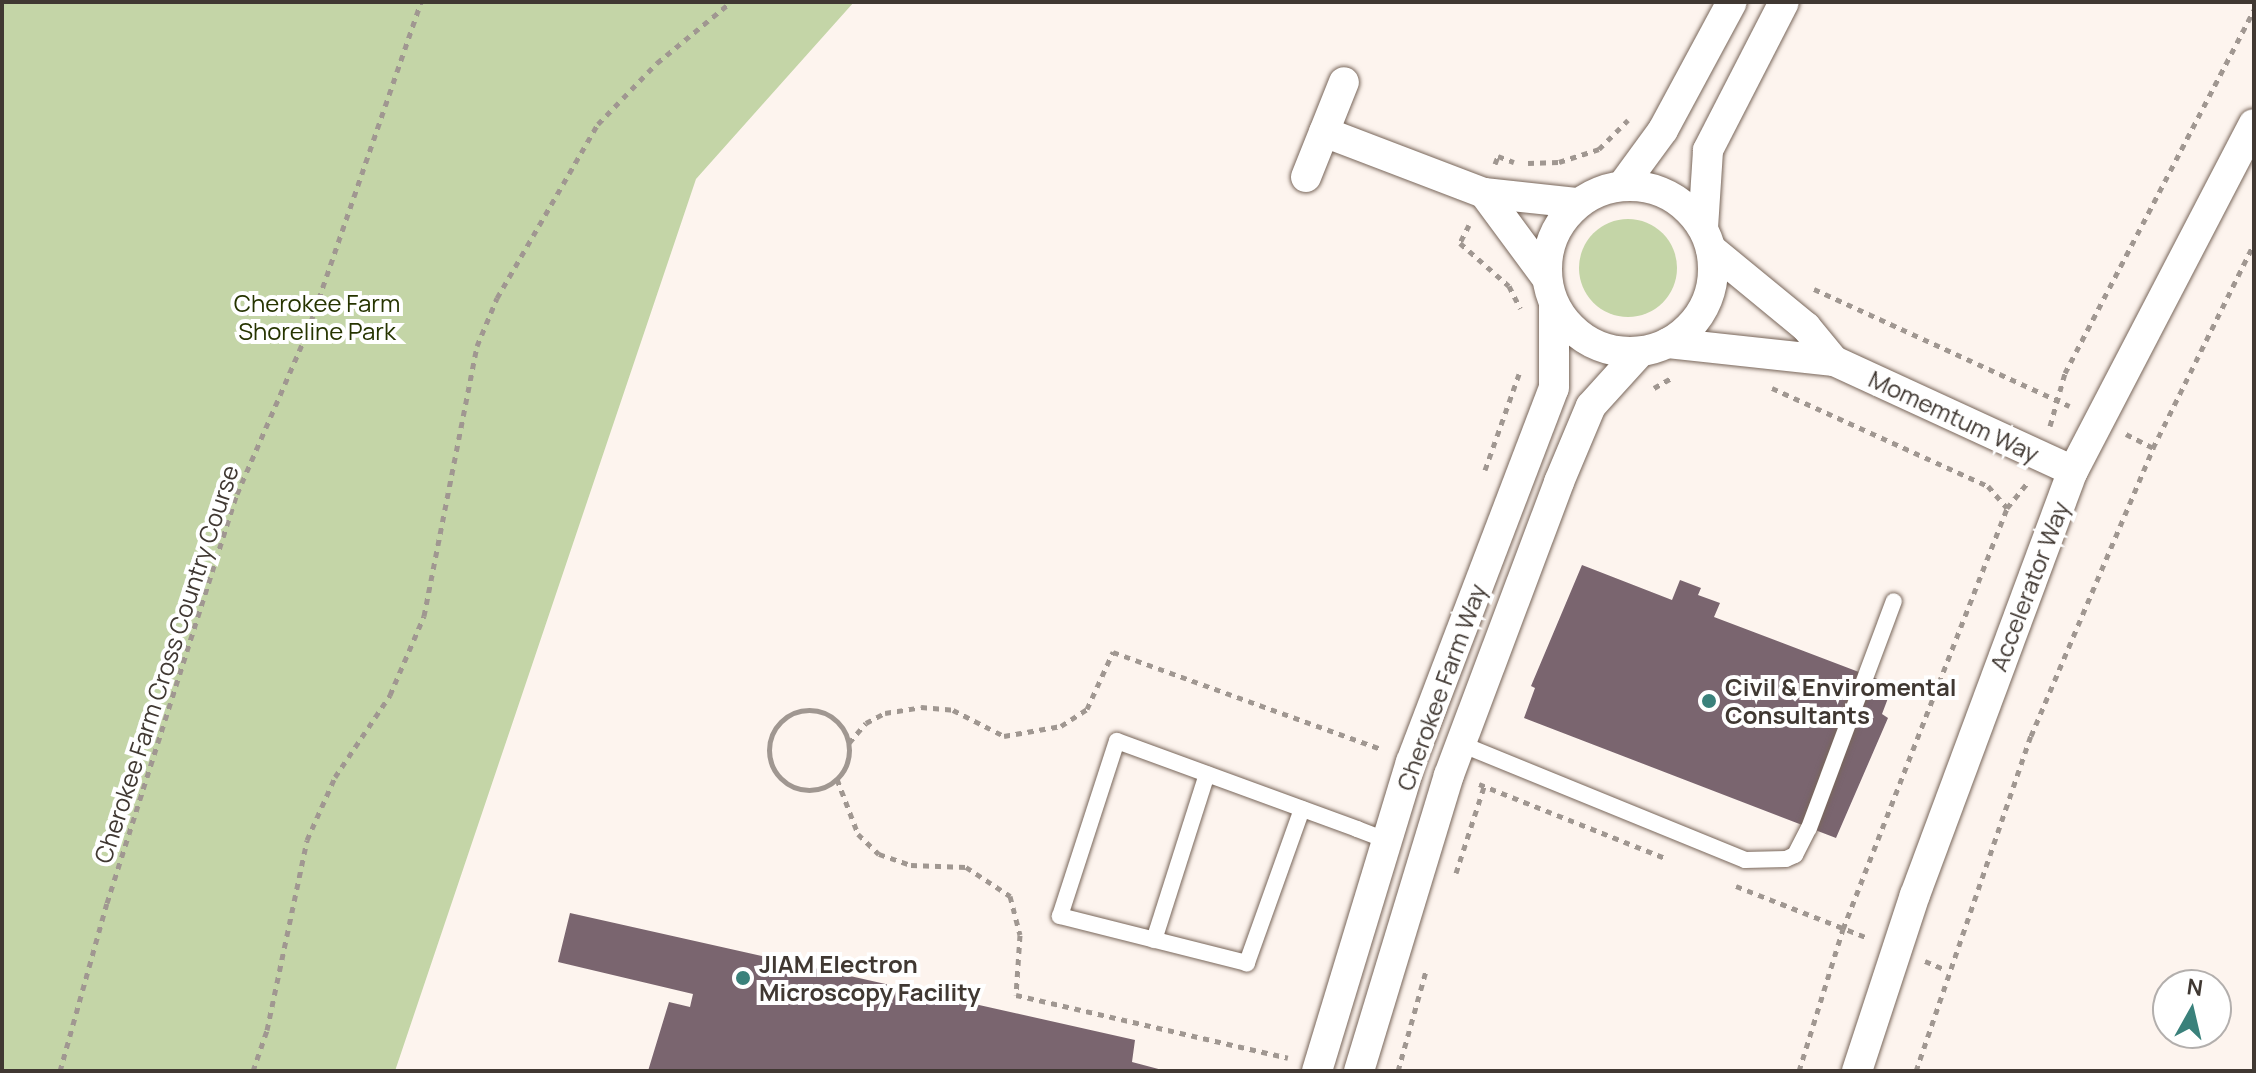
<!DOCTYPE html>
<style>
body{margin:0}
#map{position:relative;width:2256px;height:1073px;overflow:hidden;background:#fdf4ee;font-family:Manrope,sans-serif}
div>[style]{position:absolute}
.green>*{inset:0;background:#c4d5a7}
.round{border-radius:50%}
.building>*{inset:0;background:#7a656f}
.path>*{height:5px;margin-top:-2.5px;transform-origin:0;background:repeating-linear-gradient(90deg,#a09791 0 6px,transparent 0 12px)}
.path>.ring{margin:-2.5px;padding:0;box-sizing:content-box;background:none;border:5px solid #a09791;border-radius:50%}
.roads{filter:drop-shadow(0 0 2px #78665a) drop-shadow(0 0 2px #78665a)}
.lane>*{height:16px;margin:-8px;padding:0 8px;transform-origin:8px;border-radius:8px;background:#fff}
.street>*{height:30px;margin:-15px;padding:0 15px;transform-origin:15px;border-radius:15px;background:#fff}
.street>.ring{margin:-15px;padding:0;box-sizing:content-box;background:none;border:30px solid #fff;border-radius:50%}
.dots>*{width:22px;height:22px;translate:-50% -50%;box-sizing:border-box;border:4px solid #fff;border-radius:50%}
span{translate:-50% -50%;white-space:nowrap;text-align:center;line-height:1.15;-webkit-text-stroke:8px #fff;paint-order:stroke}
.park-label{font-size:24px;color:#263400}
.street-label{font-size:24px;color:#403832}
.poi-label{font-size:24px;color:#403832;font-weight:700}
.left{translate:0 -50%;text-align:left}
.frame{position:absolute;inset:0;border:4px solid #403832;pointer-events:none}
.north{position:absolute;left:2152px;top:969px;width:80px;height:80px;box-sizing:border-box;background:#fff;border:2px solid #b3afad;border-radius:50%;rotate:8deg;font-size:22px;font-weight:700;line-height:32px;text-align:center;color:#403832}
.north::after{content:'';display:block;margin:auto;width:28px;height:36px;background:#3a817b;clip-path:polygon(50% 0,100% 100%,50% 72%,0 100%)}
</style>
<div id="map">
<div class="green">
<div style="clip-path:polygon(2px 2px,854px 2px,696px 179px,395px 1071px,2px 1071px)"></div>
<div class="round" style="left:1579px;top:219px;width:98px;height:98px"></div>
</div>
<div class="building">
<div style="clip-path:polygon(1582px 565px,1672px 600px,1680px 580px,1701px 588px,1698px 595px,1720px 603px,1714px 617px,1893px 685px,1882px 714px,1888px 718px,1836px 838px,1524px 718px,1535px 688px,1531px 686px)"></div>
<div style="clip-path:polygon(570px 913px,1135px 1040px,1132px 1062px,1166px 1071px,648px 1071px,669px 1002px,690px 1007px,693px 994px,558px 962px)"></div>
</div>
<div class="path">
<div style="left:1528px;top:163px;width:31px;rotate:-2deg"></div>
<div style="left:1559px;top:162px;width:42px;rotate:-18deg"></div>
<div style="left:1599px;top:149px;width:41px;rotate:-45deg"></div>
<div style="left:1495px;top:164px;width:9px;rotate:-69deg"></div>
<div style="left:1498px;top:156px;width:17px;rotate:21deg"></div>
<div style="left:1469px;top:225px;width:20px;rotate:117deg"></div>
<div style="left:1460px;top:243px;width:65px;rotate:41.3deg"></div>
<div style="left:1509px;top:286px;width:25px;rotate:63deg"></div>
<div style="left:1814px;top:289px;width:281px;rotate:24.6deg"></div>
<div style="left:1654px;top:388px;width:22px;rotate:-30deg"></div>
<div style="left:1772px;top:388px;width:237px;rotate:24.4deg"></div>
<div style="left:1988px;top:486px;width:29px;rotate:49deg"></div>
<div style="left:2007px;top:508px;width:32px;rotate:-51deg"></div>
<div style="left:2050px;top:426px;width:55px;rotate:-74.2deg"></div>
<div style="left:2065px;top:373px;width:409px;rotate:-62.5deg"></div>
<div style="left:2126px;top:434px;width:30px;rotate:27deg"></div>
<div style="left:1485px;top:470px;width:102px;rotate:-70.5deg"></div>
<div class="ring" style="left:769px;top:710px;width:75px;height:75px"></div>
<div style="left:849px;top:743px;width:26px;rotate:-50deg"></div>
<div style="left:866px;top:723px;width:21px;rotate:-28deg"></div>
<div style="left:885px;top:713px;width:36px;rotate:-9deg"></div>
<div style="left:921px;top:707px;width:32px;rotate:5deg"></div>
<div style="left:953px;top:710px;width:57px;rotate:27deg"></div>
<div style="left:1004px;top:736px;width:58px;rotate:-10deg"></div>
<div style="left:1061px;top:726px;width:31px;rotate:-33deg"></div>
<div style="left:1087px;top:709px;width:63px;rotate:-65.5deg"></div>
<div style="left:1113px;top:652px;width:287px;rotate:19.9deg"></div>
<div style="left:837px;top:779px;width:59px;rotate:69.1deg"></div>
<div style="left:858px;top:834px;width:29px;rotate:44deg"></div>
<div style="left:879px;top:854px;width:34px;rotate:19deg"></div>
<div style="left:911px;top:865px;width:55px;rotate:2.1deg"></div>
<div style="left:966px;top:867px;width:53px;rotate:33.4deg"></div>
<div style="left:1010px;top:896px;width:40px;rotate:75.6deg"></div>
<div style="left:1020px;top:935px;width:60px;rotate:93.8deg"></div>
<div style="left:1016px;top:995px;width:279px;rotate:13deg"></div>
<div style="left:1479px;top:784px;width:202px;rotate:21.7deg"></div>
<div style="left:1456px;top:873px;width:94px;rotate:-72deg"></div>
<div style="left:1736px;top:886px;width:142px;rotate:21.5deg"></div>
<div style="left:1925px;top:961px;width:23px;rotate:23deg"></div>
<div style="left:60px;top:1071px;width:174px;rotate:-74.4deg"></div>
<div style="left:107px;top:903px;width:429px;rotate:-72.4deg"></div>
<div style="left:237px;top:494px;width:176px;rotate:-66.5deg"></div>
<div style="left:307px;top:333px;width:350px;rotate:-71deg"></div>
<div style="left:253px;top:1071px;width:43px;rotate:-71.1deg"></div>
<div style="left:267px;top:1030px;width:194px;rotate:-78.1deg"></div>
<div style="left:307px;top:840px;width:69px;rotate:-66deg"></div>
<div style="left:335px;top:777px;width:99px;rotate:-56.1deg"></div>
<div style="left:390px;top:695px;width:86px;rotate:-66.7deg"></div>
<div style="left:424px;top:616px;width:275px;rotate:-78.9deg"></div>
<div style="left:477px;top:346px;width:52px;rotate:-67.4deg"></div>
<div style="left:497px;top:298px;width:201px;rotate:-59.9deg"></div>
<div style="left:598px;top:124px;width:85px;rotate:-46deg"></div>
<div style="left:657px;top:63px;width:96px;rotate:-39.5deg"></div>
<div style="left:1398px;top:1071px;width:104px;rotate:-74.4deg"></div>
<div style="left:1799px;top:1071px;width:149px;rotate:-72.8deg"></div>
<div style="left:1843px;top:929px;width:452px;rotate:-68.7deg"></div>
<div style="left:1916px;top:1071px;width:354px;rotate:-71.1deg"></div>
<div style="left:2031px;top:736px;width:313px;rotate:-67deg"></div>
<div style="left:2153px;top:448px;width:228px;rotate:-63.7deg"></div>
</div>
<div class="roads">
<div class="lane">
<div style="left:1461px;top:744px;width:307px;rotate:22.2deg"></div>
<div style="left:1745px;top:860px;width:41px;rotate:-1.4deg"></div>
<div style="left:1786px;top:859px;width:10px;rotate:-24deg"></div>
<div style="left:1795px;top:855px;width:30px;rotate:-63deg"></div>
<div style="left:1809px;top:828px;width:242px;rotate:-69.5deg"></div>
<div style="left:1302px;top:809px;width:164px;rotate:109.7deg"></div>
<div style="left:1247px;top:963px;width:193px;rotate:-165.9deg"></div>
<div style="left:1060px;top:916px;width:184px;rotate:-72deg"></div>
<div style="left:1117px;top:741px;width:256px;rotate:20.1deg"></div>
<div style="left:1357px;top:829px;width:31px;rotate:21deg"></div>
<div style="left:1154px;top:940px;width:174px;rotate:-72.3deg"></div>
</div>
<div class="street">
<div style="left:1324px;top:132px;width:171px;rotate:20.9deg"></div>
<div style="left:1484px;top:193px;width:95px;rotate:6.1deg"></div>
<div style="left:1306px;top:177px;width:102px;rotate:-68.2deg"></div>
<div style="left:1622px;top:186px;width:69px;rotate:-53.8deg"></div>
<div style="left:1663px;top:130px;width:145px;rotate:-61.7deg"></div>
<div class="ring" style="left:1547px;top:186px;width:136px;height:136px"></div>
<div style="left:1484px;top:193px;width:104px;rotate:53.6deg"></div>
<div style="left:1703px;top:228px;width:78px;rotate:-86.3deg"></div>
<div style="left:1708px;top:150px;width:166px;rotate:-62.8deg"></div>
<div style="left:1711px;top:249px;width:123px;rotate:39.4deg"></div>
<div style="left:1806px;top:327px;width:44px;rotate:50.5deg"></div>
<div style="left:1668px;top:343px;width:167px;rotate:6.2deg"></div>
<div style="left:1834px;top:361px;width:263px;rotate:24.7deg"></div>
<div style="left:1317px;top:1071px;width:323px;rotate:-73.1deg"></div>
<div style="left:1411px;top:762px;width:400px;rotate:-69.1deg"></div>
<div style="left:1554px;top:388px;width:83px;rotate:-90deg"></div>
<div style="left:1359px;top:1071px;width:309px;rotate:-73.1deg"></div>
<div style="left:1449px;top:775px;width:313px;rotate:-69.4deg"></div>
<div style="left:1559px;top:482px;width:82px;rotate:-67.2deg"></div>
<div style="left:1591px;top:406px;width:73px;rotate:-47.8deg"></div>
<div style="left:1857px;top:1071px;width:185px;rotate:-71.8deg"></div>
<div style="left:1915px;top:895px;width:452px;rotate:-69.6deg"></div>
<div style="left:2073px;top:471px;width:391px;rotate:-62.5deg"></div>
</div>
</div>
<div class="dots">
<div style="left:1709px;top:701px;background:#3a817b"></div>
<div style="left:743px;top:978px;background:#3a817b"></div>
</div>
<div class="park-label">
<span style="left:317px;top:317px">Cherokee Farm<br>Shoreline Park</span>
</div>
<div class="street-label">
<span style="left:1954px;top:416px;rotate:25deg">Momemtum Way</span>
<span style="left:2029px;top:586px;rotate:-69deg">Accelerator Way</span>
<span style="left:166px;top:664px;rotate:-72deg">Cherokee Farm Cross Country Course</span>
<span style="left:1441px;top:687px;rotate:-70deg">Cherokee Farm Way</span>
</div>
<div class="poi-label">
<span class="left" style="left:1725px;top:701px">Civil &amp; Enviromental<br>Consultants</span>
<span class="left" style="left:759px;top:978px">JIAM Electron<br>Microscopy Facility</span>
</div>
<div class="frame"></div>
<div class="north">N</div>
</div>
